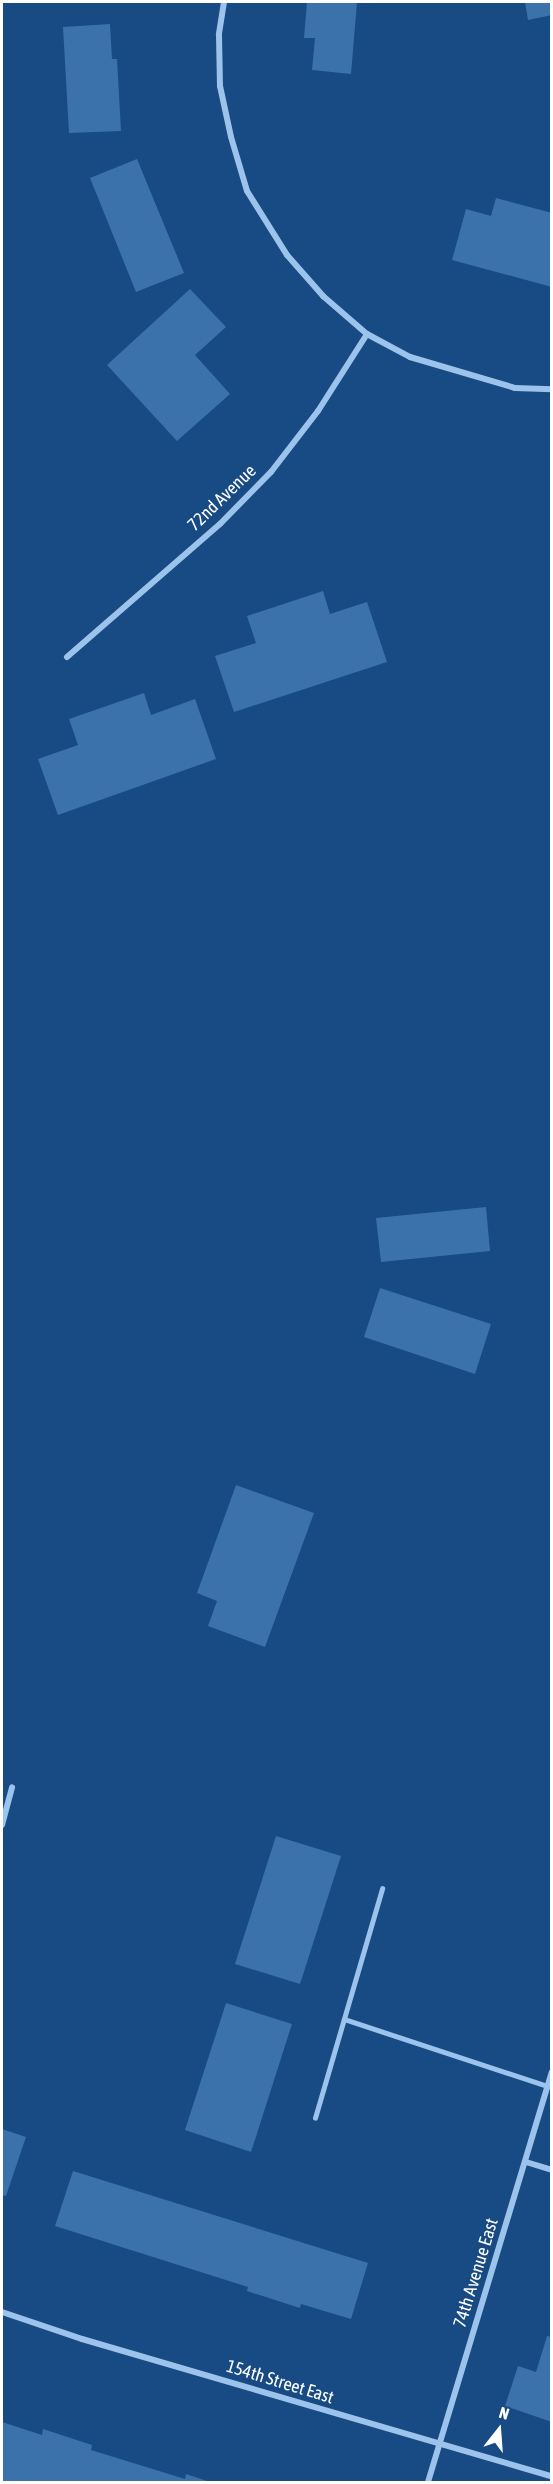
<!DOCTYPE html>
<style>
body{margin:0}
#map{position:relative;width:553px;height:2484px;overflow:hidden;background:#184a83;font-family:"Asap Condensed",sans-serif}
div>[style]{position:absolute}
.building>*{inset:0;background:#3c72ab}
.lane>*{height:4.5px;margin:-2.25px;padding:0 2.25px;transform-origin:2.25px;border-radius:2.25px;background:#9cc3ec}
.street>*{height:6px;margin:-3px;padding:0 3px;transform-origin:3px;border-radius:3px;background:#9cc3ec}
span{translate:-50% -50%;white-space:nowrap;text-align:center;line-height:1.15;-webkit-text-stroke:4.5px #184a83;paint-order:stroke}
.street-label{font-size:18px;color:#fff}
.frame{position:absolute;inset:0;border:3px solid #fff;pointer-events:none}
.north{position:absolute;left:469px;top:2400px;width:60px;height:60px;-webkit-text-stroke:4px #184a83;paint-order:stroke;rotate:17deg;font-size:16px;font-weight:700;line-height:24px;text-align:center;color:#fff}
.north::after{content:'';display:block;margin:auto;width:21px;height:27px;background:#fff;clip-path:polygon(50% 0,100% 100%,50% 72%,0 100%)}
</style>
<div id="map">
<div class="building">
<div style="clip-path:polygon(307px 2px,357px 2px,351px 74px,312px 70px,315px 38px,304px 38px)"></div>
<div style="clip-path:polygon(525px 2px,552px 2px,552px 15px,528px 20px)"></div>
<div style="clip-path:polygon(110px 24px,112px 59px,117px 59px,121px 131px,69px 133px,63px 27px)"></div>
<div style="clip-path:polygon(137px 159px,184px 273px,136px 292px,90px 178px)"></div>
<div style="clip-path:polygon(496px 198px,552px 213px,552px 287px,452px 260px,466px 209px,491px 216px)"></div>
<div style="clip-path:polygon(190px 289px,226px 327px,195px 355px,230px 394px,177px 441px,107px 365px)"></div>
<div style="clip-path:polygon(323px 591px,330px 614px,367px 602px,387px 662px,234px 712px,215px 656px,256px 643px,247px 616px)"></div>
<div style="clip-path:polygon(144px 693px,151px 715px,195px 699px,216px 759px,58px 815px,38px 759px,78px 745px,69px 719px)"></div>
<div style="clip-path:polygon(486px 1207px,490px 1251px,381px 1262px,376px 1218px)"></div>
<div style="clip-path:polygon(380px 1288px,491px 1324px,475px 1374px,364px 1337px)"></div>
<div style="clip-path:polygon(236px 1485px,314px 1513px,265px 1647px,208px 1626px,217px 1601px,197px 1593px)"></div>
<div style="clip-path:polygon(276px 1836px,341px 1856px,300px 1984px,235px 1964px)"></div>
<div style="clip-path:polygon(226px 2003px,292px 2024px,251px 2152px,185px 2130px)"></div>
<div style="clip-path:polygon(2px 2129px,26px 2137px,6px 2196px,2px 2195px)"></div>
<div style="clip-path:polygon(73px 2171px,368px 2263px,351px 2319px,301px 2304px,300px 2308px,247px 2291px,248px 2287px,55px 2226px)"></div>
<div style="clip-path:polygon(547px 2336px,552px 2337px,552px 2422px,505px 2406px,518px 2366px,536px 2372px)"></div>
<div style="clip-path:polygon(2px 2422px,42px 2435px,43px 2429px,92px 2445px,91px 2450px,185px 2479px,186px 2474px,210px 2482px,2px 2482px)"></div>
</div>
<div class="lane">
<div style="left:344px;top:2019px;width:215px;rotate:18.2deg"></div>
<div style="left:315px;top:2118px;width:239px;rotate:-73.7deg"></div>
</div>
<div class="street">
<div style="left:224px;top:2px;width:33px;rotate:99deg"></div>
<div style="left:219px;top:35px;width:51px;rotate:88.9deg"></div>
<div style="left:220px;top:86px;width:52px;rotate:77.8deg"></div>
<div style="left:231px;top:137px;width:56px;rotate:73.5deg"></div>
<div style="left:247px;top:191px;width:75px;rotate:58deg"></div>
<div style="left:287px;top:255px;width:55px;rotate:48.7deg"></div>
<div style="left:323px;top:296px;width:58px;rotate:40.8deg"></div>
<div style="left:367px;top:334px;width:49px;rotate:28.1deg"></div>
<div style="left:410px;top:357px;width:109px;rotate:16.4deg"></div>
<div style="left:515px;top:388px;width:37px;rotate:2deg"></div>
<div style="left:67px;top:657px;width:203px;rotate:-41deg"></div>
<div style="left:220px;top:524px;width:73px;rotate:-45.6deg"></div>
<div style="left:271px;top:472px;width:77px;rotate:-52.4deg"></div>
<div style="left:318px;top:411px;width:91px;rotate:-57.5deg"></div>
<div style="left:2px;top:1825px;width:39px;rotate:-75deg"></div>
<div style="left:526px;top:2162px;width:27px;rotate:17deg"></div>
<div style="left:2px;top:2312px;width:84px;rotate:18.6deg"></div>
<div style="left:82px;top:2339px;width:490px;rotate:16.3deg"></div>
<div style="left:428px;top:2482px;width:428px;rotate:-73.2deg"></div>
</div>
<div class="street-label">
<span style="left:222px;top:498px;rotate:-44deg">72nd Avenue</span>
<span style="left:476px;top:2273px;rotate:-73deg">74th Avenue East</span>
<span style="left:280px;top:2382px;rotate:17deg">154th Street East</span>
</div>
<div class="frame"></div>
<div class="north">N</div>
</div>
